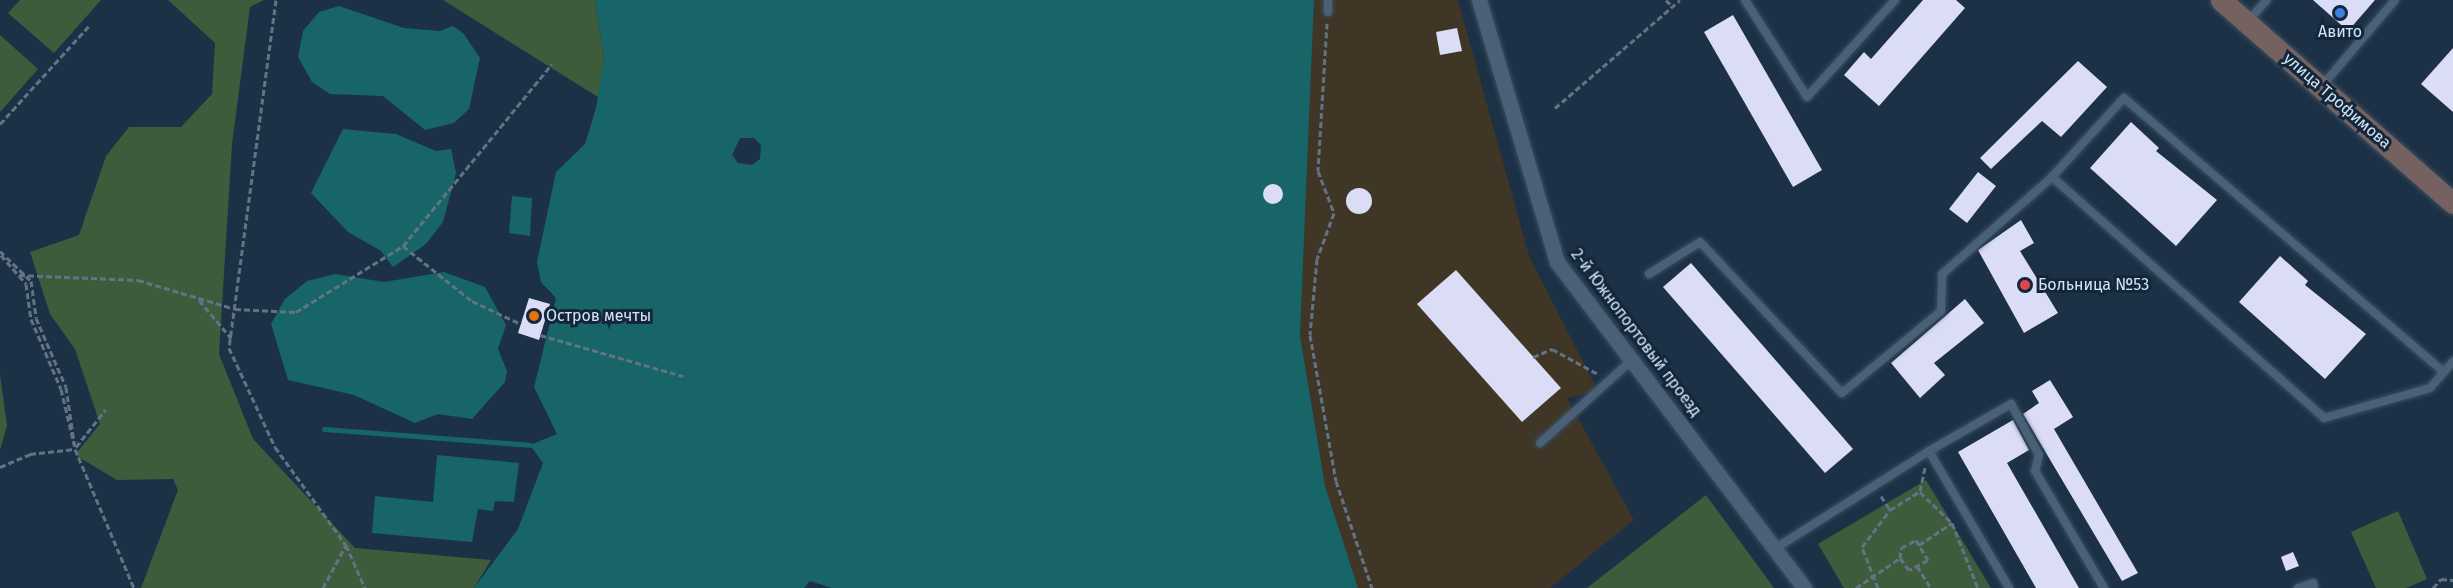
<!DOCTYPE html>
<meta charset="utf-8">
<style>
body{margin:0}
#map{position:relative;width:2453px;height:588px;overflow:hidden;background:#1c3146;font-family:"Fira Sans",sans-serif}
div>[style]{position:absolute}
.industrial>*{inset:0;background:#3f3625}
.green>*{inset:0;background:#3e5c3c}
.water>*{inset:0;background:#176567}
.stream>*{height:5px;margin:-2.5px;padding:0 2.5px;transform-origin:2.5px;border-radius:2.5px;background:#176567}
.building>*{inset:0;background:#dbdcf6}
.round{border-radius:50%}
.path>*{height:3px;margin-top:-1.5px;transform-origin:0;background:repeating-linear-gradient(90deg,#617385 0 6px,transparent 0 9px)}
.roads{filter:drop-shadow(0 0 2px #3b4e5f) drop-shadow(0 0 2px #3b4e5f)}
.service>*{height:8px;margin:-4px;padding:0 4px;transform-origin:4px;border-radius:4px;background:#496077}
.minor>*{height:15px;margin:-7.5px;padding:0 7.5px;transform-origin:7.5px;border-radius:7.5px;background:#496077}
.secondary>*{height:21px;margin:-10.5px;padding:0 10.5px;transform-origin:10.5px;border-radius:10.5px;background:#75615f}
.dots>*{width:16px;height:16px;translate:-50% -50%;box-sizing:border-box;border:3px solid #12273b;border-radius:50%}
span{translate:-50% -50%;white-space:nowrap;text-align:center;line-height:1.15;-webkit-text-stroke:6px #12273b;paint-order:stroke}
.poi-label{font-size:16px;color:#d6e3f1}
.left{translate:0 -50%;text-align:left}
.street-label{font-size:16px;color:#d6e3f1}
</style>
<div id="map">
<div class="industrial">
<div style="clip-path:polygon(1314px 0,1458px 0,1529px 256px,1598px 391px,1567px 398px,1634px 520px,1550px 588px,1358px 588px,1354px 582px,1325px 486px,1300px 336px)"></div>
</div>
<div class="green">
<div style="clip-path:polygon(20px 0,101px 0,54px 53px,8px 13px)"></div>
<div style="clip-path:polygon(168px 0,264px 0,250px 7px,232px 144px,219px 354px,253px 439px,355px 548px,491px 560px,474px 588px,141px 588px,178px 490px,173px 479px,117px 480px,75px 455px,100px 424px,75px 349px,50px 314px,30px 252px,79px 235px,106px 156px,129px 127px,181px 127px,212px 94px,215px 43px)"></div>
<div style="clip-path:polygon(443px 0,595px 0,604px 59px,598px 97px)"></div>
<div style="clip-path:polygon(0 35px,38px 69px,0 112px)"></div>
<div style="clip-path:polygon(0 375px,7px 426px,0 450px)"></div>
<div style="clip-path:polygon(1926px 480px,1991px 588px,1844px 588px,1818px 544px)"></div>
<div style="clip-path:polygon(1706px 495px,1774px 588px,1587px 588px)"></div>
<div style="clip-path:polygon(2398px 511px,2427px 579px,2406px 588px,2376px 588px,2351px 532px)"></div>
</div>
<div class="water">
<div style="clip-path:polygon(evenodd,595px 0,1314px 0,1300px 336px,1325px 486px,1358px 588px,832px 588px,810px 581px,804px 588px,474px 588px,518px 529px,543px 463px,530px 445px,557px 434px,534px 387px,556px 298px,541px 282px,537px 262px,556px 172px,585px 144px,596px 108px,604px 59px,595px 0,740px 138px,754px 138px,761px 145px,760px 159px,752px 165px,738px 163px,732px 155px,740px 138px)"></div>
<div style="clip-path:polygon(339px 6px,404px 28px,440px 31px,453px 26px,463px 33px,480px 58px,469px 109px,454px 123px,425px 130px,383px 96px,330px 94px,312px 82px,298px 57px,303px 31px,319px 12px)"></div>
<div style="clip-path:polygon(343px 129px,396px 134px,436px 151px,451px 149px,456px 173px,443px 222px,426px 244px,393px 267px,381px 251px,348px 232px,311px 193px)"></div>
<div style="clip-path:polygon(512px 196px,532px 198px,530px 236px,509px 233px)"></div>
<div style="clip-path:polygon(444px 272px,485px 287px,506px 325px,498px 349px,507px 371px,505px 382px,472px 419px,438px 414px,415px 423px,354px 395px,288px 380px,271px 324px,285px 299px,307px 281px,335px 274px,384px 282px)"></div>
<div style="clip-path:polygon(437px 455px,519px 463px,514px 502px,495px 501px,493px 511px,478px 509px,472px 542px,372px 533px,375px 496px,433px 502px)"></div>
</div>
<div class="stream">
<div style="left:324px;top:429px;width:207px;rotate:4.4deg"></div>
</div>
<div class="building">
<div style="clip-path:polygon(1923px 0,1956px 0,1965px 8px,1879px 106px,1844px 75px,1864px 52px,1871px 59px)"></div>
<div style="clip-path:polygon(2313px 0,2375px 0,2348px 31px)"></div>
<div style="clip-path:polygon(1733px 15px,1822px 170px,1793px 187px,1704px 32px)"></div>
<div style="clip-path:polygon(1457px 28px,1462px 51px,1440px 55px,1436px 32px)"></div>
<div style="clip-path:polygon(2453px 48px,2453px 112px,2421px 84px)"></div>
<div style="clip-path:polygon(2078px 61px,2107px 87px,2061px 137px,2042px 121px,1991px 169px,1980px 158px)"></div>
<div style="clip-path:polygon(2131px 122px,2159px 148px,2156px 151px,2217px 200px,2176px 246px,2090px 168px)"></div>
<div style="clip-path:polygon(1978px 172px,1996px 186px,1967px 223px,1949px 209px)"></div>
<div class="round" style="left:1263px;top:184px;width:20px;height:20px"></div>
<div class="round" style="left:1346px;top:188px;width:26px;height:26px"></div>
<div style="clip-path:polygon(2021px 220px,2034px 243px,2020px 251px,2058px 313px,2024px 333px,1978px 250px)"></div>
<div style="clip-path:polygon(2280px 256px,2308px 281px,2305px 285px,2366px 334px,2325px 379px,2239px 302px)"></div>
<div style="clip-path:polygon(1691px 263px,1853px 449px,1825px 473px,1663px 287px)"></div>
<div style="clip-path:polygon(1456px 270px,1561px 388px,1522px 422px,1417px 304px)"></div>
<div style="clip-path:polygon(529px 298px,550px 304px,539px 340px,518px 333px)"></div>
<div style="clip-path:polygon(1965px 299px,1984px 323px,1934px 363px,1945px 375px,1920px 398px,1891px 363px)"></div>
<div style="clip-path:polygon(2050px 380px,2073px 417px,2054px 429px,2138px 573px,2122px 581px,2023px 414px,2039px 403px,2032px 391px)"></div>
<div style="clip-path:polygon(2013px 420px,2029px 450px,2007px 463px,2079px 588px,2036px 588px,1958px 452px)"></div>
<div style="clip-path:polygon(2293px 552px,2299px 566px,2286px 571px,2281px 557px)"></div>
</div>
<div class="path">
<div style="left:276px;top:0;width:351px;rotate:97.7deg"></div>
<div style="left:229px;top:348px;width:109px;rotate:65.1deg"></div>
<div style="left:275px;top:447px;width:121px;rotate:54.1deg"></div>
<div style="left:346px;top:545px;width:47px;rotate:66.2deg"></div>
<div style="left:1666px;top:0;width:8px;rotate:45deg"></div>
<div style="left:1327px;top:23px;width:148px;rotate:93.5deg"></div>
<div style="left:1318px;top:171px;width:45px;rotate:69.1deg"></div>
<div style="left:1334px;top:213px;width:49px;rotate:110.3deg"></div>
<div style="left:1317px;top:259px;width:76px;rotate:95.3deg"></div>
<div style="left:1310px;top:335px;width:148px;rotate:79.9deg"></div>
<div style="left:1336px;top:481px;width:113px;rotate:71.4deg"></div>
<div style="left:1555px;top:108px;width:165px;rotate:-40.8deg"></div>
<div style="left:0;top:124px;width:132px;rotate:-47.8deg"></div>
<div style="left:403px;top:246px;width:88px;rotate:38.6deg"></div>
<div style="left:472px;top:301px;width:54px;rotate:25.1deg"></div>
<div style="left:0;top:251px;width:43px;rotate:44.1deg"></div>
<div style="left:31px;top:281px;width:37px;rotate:82deg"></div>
<div style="left:36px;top:318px;width:75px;rotate:66.5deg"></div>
<div style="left:66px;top:387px;width:63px;rotate:81.7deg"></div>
<div style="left:1px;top:255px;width:38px;rotate:49deg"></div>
<div style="left:26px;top:284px;width:35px;rotate:82deg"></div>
<div style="left:31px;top:319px;width:76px;rotate:66.8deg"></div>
<div style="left:61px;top:389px;width:57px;rotate:76.7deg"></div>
<div style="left:19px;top:275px;width:119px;rotate:2.4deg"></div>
<div style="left:138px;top:280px;width:101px;rotate:16.6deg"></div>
<div style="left:235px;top:309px;width:61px;rotate:2.8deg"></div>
<div style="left:296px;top:312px;width:126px;rotate:-31.7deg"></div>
<div style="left:403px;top:246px;width:235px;rotate:-50.7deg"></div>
<div style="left:199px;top:300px;width:50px;rotate:49.9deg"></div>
<div style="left:540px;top:335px;width:149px;rotate:16deg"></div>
<div style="left:1533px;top:357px;width:21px;rotate:-23deg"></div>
<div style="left:1552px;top:349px;width:52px;rotate:28.5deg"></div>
<div style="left:76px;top:447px;width:48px;rotate:-51.7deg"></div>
<div style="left:0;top:467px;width:33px;rotate:-23deg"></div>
<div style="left:30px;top:454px;width:45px;rotate:-6.3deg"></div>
<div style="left:75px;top:449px;width:151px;rotate:67deg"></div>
<div style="left:1920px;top:492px;width:45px;rotate:44.1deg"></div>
<div style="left:1952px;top:523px;width:70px;rotate:68.2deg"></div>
<div style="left:1881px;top:496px;width:17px;rotate:57deg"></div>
<div style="left:1919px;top:545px;width:40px;rotate:-34deg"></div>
<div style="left:1917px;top:566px;width:26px;rotate:58deg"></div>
<div style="left:323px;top:588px;width:49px;rotate:-61.9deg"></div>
<div style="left:1856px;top:588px;width:53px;rotate:-34.3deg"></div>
<div style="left:1900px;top:558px;width:10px;rotate:-84deg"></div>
<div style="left:1901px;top:548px;width:17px;rotate:-28deg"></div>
<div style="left:1916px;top:540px;width:23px;rotate:59deg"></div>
<div style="left:1928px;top:560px;width:21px;rotate:152deg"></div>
<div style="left:1909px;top:570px;width:15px;rotate:-127deg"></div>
<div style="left:1878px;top:588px;width:44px;rotate:-111.3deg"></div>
<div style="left:1862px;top:547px;width:46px;rotate:-52.9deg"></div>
<div style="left:1890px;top:510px;width:36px;rotate:-32deg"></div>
<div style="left:1920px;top:491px;width:24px;rotate:-78deg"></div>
<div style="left:2433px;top:588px;width:12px;rotate:-48deg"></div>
<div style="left:2441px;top:579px;width:12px;rotate:5deg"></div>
</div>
<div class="roads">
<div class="service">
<div style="left:1745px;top:0;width:115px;rotate:57.4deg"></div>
<div style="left:1807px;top:97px;width:131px;rotate:-47.8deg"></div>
<div style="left:1328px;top:12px;width:12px;rotate:-90deg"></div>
<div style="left:2248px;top:21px;width:28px;rotate:-48deg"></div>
<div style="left:2322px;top:86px;width:113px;rotate:-49.7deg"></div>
<div style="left:2052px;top:177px;width:363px;rotate:41.5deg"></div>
<div style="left:2324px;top:418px;width:110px;rotate:-15.8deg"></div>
<div style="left:2430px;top:388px;width:35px;rotate:-49deg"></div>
<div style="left:1649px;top:274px;width:60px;rotate:-32.1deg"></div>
<div style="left:1700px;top:242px;width:207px;rotate:46.8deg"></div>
<div style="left:1842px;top:393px;width:129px;rotate:-39.6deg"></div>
<div style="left:1941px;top:311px;width:37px;rotate:-88deg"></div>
<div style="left:1942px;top:274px;width:147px;rotate:-41.4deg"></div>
<div style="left:2052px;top:177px;width:107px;rotate:-47.7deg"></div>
<div style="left:2124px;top:98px;width:420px;rotate:40.6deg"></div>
<div style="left:1540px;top:443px;width:124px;rotate:-42.1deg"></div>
<div style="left:1929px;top:451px;width:95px;rotate:-29.8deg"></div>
<div style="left:2011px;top:404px;width:58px;rotate:61.2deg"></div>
<div style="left:2039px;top:455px;width:16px;rotate:104deg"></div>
<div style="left:2035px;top:471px;width:136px;rotate:59.5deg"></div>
<div style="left:1776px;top:548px;width:181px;rotate:-32.4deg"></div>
<div style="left:1929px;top:451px;width:159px;rotate:59.7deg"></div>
<div style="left:2298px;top:588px;width:16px;rotate:-18deg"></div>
<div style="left:2313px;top:583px;width:5px;rotate:79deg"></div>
</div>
<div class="minor">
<div style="left:1479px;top:0;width:273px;rotate:73.4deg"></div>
<div style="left:1557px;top:262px;width:409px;rotate:52.8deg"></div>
</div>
<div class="secondary">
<div style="left:2221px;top:0;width:308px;rotate:41.2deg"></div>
</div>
</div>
<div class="dots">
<div style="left:2340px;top:13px;background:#3f7fe0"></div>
<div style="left:2025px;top:285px;background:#e0444e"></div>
<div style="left:534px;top:316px;background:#e8710a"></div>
</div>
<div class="poi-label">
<span style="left:2340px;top:32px">Авито</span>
<span class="left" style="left:2038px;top:285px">Больница №53</span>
<span class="left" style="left:546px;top:316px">Остров мечты</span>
</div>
<div class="street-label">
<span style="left:2337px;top:101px;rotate:41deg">улица Трофимова</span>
<span style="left:1636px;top:333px;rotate:53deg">2-й Южнопортовый проезд</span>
</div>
</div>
